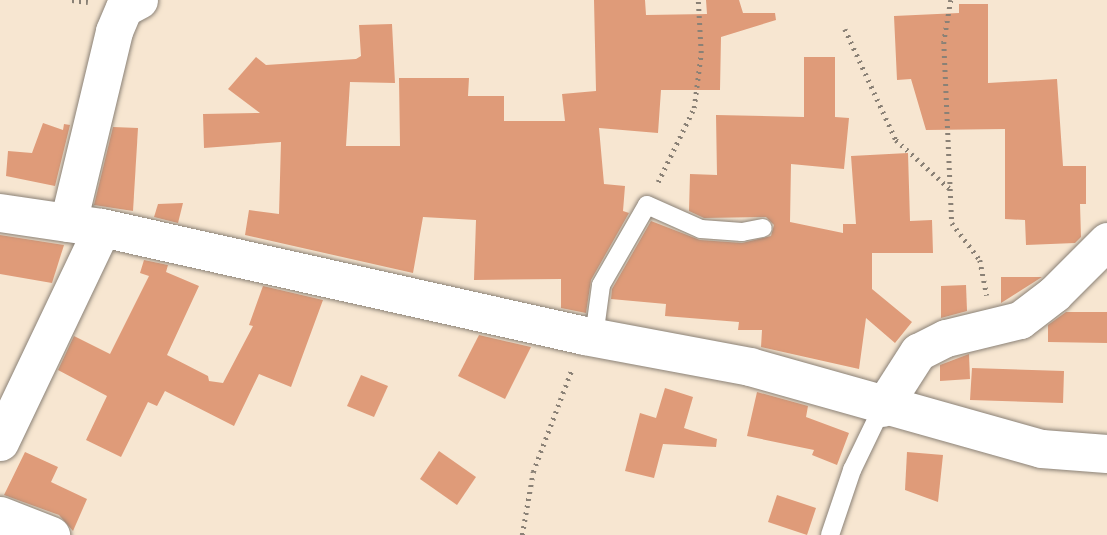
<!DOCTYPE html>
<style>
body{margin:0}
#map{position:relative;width:1107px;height:535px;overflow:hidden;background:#f7e6d1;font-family:"Playpen Sans",sans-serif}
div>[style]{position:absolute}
.building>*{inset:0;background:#df9b79}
.path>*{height:4.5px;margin-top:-2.25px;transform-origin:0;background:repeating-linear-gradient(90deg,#8a8176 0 2px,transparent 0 7px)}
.roads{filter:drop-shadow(0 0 2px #8a8176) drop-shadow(0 0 2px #8a8176)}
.lane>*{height:18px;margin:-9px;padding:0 9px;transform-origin:9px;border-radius:9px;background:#fff}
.street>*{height:37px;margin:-18.5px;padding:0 18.5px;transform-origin:18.5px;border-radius:18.5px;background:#fff}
.secondary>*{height:38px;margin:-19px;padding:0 19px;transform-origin:19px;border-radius:19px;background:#fff}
span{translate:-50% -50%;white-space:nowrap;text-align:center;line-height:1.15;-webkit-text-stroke:6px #fff;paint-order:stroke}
</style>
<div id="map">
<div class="building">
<div style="clip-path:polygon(594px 0,645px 0,646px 15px,707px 14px,706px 0,739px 0,743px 13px,775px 13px,776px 20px,721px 37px,720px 90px,661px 90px,658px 133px,599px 128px,604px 184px,625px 186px,623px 211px,629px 213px,591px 280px,586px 313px,561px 308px,561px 279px,474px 280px,476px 220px,423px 217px,413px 273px,245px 235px,249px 210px,279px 214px,281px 142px,204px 148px,203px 114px,260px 113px,228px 89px,256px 57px,266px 65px,356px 59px,361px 56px,359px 25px,392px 24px,395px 83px,350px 82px,346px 146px,400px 146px,399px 78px,469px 78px,468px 96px,504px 96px,504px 121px,565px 121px,562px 94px,596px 91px)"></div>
<div style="clip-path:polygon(959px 4px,988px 4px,988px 83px,1057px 79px,1063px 166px,1086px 166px,1086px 204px,1080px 204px,1081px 237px,1075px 243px,1026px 245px,1025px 220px,1005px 219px,1005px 129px,926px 130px,911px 79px,897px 80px,894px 16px,959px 13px)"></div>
<div style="clip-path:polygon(804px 57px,835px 57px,835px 117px,849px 118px,844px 169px,791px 164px,790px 222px,843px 233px,843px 224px,856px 224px,851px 156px,908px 153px,910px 221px,932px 220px,933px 253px,872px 253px,872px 289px,912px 322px,895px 343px,866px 318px,859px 369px,761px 347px,762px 330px,738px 330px,739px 322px,665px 316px,666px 304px,611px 299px,612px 289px,651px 221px,700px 240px,742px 243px,771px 236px,774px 225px,766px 217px,704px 218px,689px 211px,690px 174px,717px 175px,716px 115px,804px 117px)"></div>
<div style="clip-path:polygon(43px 123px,63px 130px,64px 124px,70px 125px,55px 186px,6px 176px,8px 151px,32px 153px)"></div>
<div style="clip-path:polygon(113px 127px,138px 128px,133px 211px,94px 205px)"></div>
<div style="clip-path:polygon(183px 203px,178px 223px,154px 217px,158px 204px)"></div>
<div style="clip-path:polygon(0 235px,64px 245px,52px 283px,0 274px)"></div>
<div style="clip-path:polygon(144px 260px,168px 265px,166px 272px,199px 286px,167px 355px,208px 376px,209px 381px,223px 383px,253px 326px,249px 325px,263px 286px,323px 300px,291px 387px,259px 374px,234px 426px,165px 391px,157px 406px,148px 402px,121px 457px,86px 440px,107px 396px,58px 370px,74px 336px,110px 354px,149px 276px,140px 273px)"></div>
<div style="clip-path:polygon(1001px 277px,1042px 277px,1001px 303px)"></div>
<div style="clip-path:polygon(966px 285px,967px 311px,941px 318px,941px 286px)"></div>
<div style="clip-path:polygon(1066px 312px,1107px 312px,1107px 343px,1048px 342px,1048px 325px)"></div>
<div style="clip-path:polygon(479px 335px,531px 347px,505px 399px,458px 376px)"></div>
<div style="clip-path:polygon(969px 354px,970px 379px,940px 381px,940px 365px)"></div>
<div style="clip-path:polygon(972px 368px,1064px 371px,1063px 403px,970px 400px)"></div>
<div style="clip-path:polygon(361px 375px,388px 386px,374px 417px,347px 406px)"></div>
<div style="clip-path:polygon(665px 388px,693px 397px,684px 428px,717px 439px,716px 447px,663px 444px,654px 478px,625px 471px,640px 413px,656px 418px)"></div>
<div style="clip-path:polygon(757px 392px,808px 406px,806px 417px,849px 433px,837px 465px,812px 455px,814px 450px,747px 436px)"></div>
<div style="clip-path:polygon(439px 451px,476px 477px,457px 505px,420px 479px)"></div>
<div style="clip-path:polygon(25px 452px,58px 467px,51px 482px,87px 499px,73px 531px,59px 515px,4px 495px)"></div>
<div style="clip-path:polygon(907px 452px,943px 455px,938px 502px,905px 490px)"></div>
<div style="clip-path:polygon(777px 495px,816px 508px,807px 535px,768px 522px)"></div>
</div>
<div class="path">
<div style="left:72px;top:0;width:16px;rotate:7deg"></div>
<div style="left:951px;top:0;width:43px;rotate:99.5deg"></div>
<div style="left:944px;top:42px;width:181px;rotate:87.5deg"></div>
<div style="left:952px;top:223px;width:46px;rotate:52.9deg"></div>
<div style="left:980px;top:260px;width:36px;rotate:79deg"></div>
<div style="left:845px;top:29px;width:122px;rotate:65.3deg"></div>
<div style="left:896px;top:140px;width:73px;rotate:42.2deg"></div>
<div style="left:658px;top:182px;width:82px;rotate:-64.1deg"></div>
<div style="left:694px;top:108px;width:55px;rotate:-82.7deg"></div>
<div style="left:701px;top:53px;width:53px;rotate:-93.2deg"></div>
<div style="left:522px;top:535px;width:64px;rotate:-80.1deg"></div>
<div style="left:533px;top:472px;width:110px;rotate:-69.3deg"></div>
</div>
<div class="roads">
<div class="lane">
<div style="left:594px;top:337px;width:52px;rotate:-82.3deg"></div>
<div style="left:601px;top:285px;width:92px;rotate:-60.1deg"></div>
<div style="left:647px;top:205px;width:59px;rotate:24deg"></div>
<div style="left:701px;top:229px;width:41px;rotate:4.2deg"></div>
<div style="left:742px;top:232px;width:21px;rotate:-11deg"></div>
<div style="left:830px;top:535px;width:69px;rotate:-71.3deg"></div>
<div style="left:852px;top:470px;width:69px;rotate:-64.2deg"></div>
</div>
<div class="street">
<div style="left:68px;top:223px;width:197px;rotate:-76.5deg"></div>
<div style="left:114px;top:31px;width:25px;rotate:-67deg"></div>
<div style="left:124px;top:8px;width:17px;rotate:-28deg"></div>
<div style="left:882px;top:408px;width:67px;rotate:-57.3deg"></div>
<div style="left:918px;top:352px;width:31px;rotate:-27deg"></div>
<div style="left:946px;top:338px;width:76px;rotate:-13.7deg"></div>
<div style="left:1020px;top:320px;width:43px;rotate:-37.4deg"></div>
<div style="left:1054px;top:294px;width:75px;rotate:-45deg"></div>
<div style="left:0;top:442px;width:237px;rotate:-64.5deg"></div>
<div style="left:0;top:515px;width:55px;rotate:21.4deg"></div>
</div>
<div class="secondary">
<div style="left:0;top:213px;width:103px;rotate:8.4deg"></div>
<div style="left:102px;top:228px;width:495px;rotate:12.6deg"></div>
<div style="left:585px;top:336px;width:168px;rotate:10.6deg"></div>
<div style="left:750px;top:367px;width:303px;rotate:15.7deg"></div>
<div style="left:1042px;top:449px;width:65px;rotate:4.4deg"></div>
</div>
</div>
</div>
